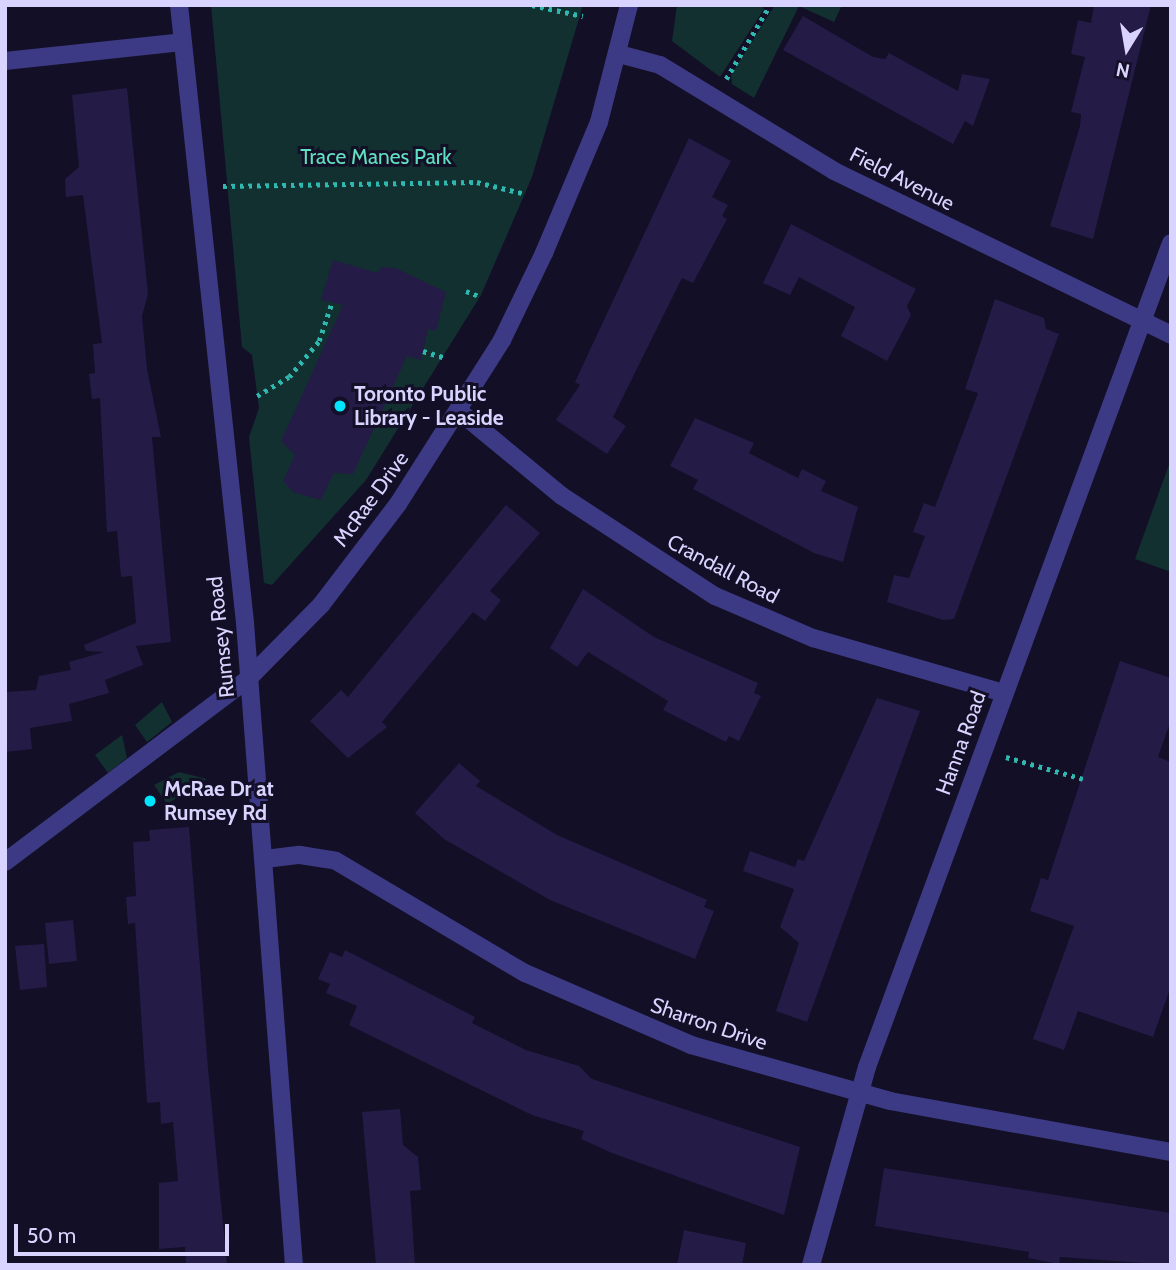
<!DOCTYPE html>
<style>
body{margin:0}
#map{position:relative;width:1176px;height:1270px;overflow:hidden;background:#130f26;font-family:Cabin,sans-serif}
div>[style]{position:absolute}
.green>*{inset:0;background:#12302f}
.building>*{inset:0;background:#241b47}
.path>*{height:4.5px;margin-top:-2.25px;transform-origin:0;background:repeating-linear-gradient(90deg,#2fb8b0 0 3.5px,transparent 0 8.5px)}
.minor>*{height:18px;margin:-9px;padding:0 9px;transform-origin:9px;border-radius:9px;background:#3d3a85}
.dots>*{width:19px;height:19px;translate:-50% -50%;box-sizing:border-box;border:4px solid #130f26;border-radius:50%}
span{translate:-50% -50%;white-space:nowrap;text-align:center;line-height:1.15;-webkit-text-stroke:6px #130f26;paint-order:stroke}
.park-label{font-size:21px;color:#5fe0c0}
.street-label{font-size:21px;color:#d9d4ff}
.poi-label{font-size:21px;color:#d9d4ff;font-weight:700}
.left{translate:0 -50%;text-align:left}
.frame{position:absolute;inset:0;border:7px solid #d9d4ff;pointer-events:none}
.north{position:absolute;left:1092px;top:14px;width:70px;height:70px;-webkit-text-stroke:5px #130f26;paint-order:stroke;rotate:191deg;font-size:19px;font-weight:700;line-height:28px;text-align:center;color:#d9d4ff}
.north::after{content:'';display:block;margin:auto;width:24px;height:32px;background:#d9d4ff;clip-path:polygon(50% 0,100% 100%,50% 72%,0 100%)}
.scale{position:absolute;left:14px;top:1224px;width:215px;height:32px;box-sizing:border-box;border:4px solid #d9d4ff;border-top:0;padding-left:9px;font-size:21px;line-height:24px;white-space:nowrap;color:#d9d4ff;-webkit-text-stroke:5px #130f26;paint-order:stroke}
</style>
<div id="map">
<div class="green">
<div style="clip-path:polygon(211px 5px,583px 5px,532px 177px,481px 295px,366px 480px,272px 585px,264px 583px,249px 437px,259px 408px,252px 355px,242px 347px)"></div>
<div style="clip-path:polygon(677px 5px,762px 5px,764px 9px,720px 77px,672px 41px)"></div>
<div style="clip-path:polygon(775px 5px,842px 5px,834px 22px,799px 6px,754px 98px,732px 84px,731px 75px)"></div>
<div style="clip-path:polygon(1171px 459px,1171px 572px,1135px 559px)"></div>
<div style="clip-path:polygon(162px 702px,172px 722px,147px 742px,135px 725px)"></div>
<div style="clip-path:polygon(122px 735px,127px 758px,108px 773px,95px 755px)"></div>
<div style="clip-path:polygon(179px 772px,207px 779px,167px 804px,154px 785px)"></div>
</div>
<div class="building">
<div style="clip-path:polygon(1094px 5px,1151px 5px,1093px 239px,1050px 226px,1080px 126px,1081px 114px,1071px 112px,1085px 57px,1071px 54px,1078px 20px,1091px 23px)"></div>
<div style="clip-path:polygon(803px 16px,873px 57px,885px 59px,889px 53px,958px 91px,962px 74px,990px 79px,973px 126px,965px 121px,953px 144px,783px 50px)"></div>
<div style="clip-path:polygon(127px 88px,148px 294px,142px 316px,147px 369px,161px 437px,152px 437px,171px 642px,136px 646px,143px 665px,105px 680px,109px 693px,69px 704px,72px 721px,30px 728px,32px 749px,5px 752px,5px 692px,36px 690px,39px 676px,71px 670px,69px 662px,104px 652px,86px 651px,84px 645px,136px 623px,132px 576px,121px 577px,117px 531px,107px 532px,100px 398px,92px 399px,89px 374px,95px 373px,93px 344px,102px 343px,83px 195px,66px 197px,65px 179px,79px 167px,72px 95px)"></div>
<div style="clip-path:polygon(689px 138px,731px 161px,712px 197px,728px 205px,722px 216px,727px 219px,693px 283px,682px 278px,613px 417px,626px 426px,607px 454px,556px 420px,580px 385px,575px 382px)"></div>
<div style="clip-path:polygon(791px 224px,916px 289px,907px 306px,911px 315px,887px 361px,841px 336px,855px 307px,799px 277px,790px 295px,763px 283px)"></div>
<div style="clip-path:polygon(333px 260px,378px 273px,381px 267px,395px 268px,446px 292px,436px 331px,428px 329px,421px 360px,407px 356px,353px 474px,334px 473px,321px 500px,293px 492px,283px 481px,295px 455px,281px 441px,343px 305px,321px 300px)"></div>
<div style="clip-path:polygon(995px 299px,1044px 318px,1046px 329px,1059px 334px,954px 619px,943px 620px,887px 602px,894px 575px,909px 578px,925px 536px,913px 532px,924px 503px,935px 507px,978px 393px,965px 389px)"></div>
<div style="clip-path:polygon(695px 418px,754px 443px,749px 453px,798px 478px,802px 469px,826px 481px,821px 491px,858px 507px,843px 562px,814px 553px,693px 489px,698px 480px,670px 466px)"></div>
<div style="clip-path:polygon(506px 505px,540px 533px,490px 591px,501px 600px,485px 621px,473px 612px,382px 722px,387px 727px,348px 758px,310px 721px,341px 690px,348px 697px)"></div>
<div style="clip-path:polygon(583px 589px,654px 637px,758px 683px,754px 693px,761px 696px,739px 741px,729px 736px,726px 742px,663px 710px,668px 701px,588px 652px,577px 667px,550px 648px)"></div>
<div style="clip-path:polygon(1120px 661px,1171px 678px,1171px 720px,1158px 757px,1171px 762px,1171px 986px,1153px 1037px,1078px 1011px,1064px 1050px,1033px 1039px,1074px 926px,1030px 911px,1041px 878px,1048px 880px)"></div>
<div style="clip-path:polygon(877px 698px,920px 711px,807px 1022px,776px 1011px,799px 943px,780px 927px,794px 889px,743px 871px,750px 851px,795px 867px,798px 859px,804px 861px)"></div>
<div style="clip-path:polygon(459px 763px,480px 781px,476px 786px,557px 835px,707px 900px,704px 907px,714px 911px,695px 959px,550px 900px,444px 839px,415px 813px)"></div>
<div style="clip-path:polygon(189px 827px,208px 1068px,227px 1265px,186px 1265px,185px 1247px,159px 1249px,159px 1183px,178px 1181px,173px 1122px,161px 1124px,160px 1102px,147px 1103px,135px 923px,128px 924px,126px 897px,136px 896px,133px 842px,150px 841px,149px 830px)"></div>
<div style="clip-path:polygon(73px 920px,77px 961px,49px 964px,45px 923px)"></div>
<div style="clip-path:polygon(44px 944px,47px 987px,20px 990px,15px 946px)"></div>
<div style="clip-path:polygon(345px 950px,475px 1017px,472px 1023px,526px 1050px,579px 1066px,592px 1079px,800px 1147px,784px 1215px,612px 1153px,581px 1139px,584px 1131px,532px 1115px,349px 1025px,357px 1006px,326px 993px,330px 984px,318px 979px,330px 952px,342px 957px)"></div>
<div style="clip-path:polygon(400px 1109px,403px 1145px,418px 1157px,421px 1190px,410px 1191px,415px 1265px,376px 1265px,362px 1112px)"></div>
<div style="clip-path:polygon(884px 1168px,1171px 1213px,1171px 1265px,1060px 1257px,1059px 1264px,1028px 1258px,1029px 1252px,875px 1226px)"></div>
<div style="clip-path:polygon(684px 1230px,746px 1243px,742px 1265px,677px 1265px)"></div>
</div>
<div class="path">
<div style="left:206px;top:5px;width:18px"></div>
<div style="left:450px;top:5px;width:82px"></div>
<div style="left:532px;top:5px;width:52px;rotate:12.2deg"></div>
<div style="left:726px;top:79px;width:86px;rotate:-59.3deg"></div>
<div style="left:223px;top:186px;width:254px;rotate:-0.9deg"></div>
<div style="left:477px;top:182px;width:50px;rotate:13.8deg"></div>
<div style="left:466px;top:291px;width:14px;rotate:21deg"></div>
<div style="left:423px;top:351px;width:24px;rotate:17deg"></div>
<div style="left:257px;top:396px;width:37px;rotate:-31deg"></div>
<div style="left:289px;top:377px;width:47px;rotate:-50.2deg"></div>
<div style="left:319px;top:341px;width:41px;rotate:-71.6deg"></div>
<div style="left:1006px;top:757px;width:80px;rotate:15.9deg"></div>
</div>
<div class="minor">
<div style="left:179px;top:5px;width:622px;rotate:83.9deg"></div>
<div style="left:245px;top:623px;width:644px;rotate:85.64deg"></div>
<div style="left:619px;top:54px;width:42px;rotate:15deg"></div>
<div style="left:660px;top:65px;width:204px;rotate:31.3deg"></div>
<div style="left:834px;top:171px;width:375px;rotate:25.9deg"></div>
<div style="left:5px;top:61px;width:178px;rotate:-6.1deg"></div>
<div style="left:460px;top:412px;width:132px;rotate:39.5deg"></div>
<div style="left:562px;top:496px;width:183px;rotate:33.2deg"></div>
<div style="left:715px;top:596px;width:107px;rotate:23.2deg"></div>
<div style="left:813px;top:638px;width:198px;rotate:16.1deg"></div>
<div style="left:265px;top:859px;width:35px;rotate:-7deg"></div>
<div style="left:300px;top:855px;width:36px;rotate:9deg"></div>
<div style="left:336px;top:861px;width:220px;rotate:30.7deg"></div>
<div style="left:525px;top:973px;width:181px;rotate:23.4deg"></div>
<div style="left:691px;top:1045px;width:207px;rotate:15.7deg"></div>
<div style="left:890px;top:1101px;width:286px;rotate:10.3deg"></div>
<div style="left:5px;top:862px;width:306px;rotate:-37deg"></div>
<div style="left:249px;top:678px;width:103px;rotate:-45.4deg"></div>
<div style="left:321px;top:605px;width:127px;rotate:-52.7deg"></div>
<div style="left:398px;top:504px;width:194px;rotate:-57.6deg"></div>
<div style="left:502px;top:340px;width:97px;rotate:-64.2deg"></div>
<div style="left:544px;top:253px;width:142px;rotate:-67.2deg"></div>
<div style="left:599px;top:122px;width:121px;rotate:-75.6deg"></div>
<div style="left:811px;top:1265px;width:206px;rotate:-74.2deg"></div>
<div style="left:867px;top:1067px;width:878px;rotate:-69.75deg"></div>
</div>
<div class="dots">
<div style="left:340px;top:406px;background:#00e5ff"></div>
<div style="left:150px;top:801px;background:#00e5ff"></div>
</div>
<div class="park-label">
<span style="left:376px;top:157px">Trace Manes Park</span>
</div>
<div class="street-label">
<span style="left:902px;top:179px;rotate:27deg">Field Avenue</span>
<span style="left:371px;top:499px;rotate:-54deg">McRae Drive</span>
<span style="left:723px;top:569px;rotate:28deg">Crandall Road</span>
<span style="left:221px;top:637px;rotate:-96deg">Rumsey Road</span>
<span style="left:961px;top:743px;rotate:-70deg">Hanna Road</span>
<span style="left:709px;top:1024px;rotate:19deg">Sharron Drive</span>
</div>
<div class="poi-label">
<span class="left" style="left:354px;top:406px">Toronto Public<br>Library - Leaside</span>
<span class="left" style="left:164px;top:801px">McRae Dr at<br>Rumsey Rd</span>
</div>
<div class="frame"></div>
<div class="north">N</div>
<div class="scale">50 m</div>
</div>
